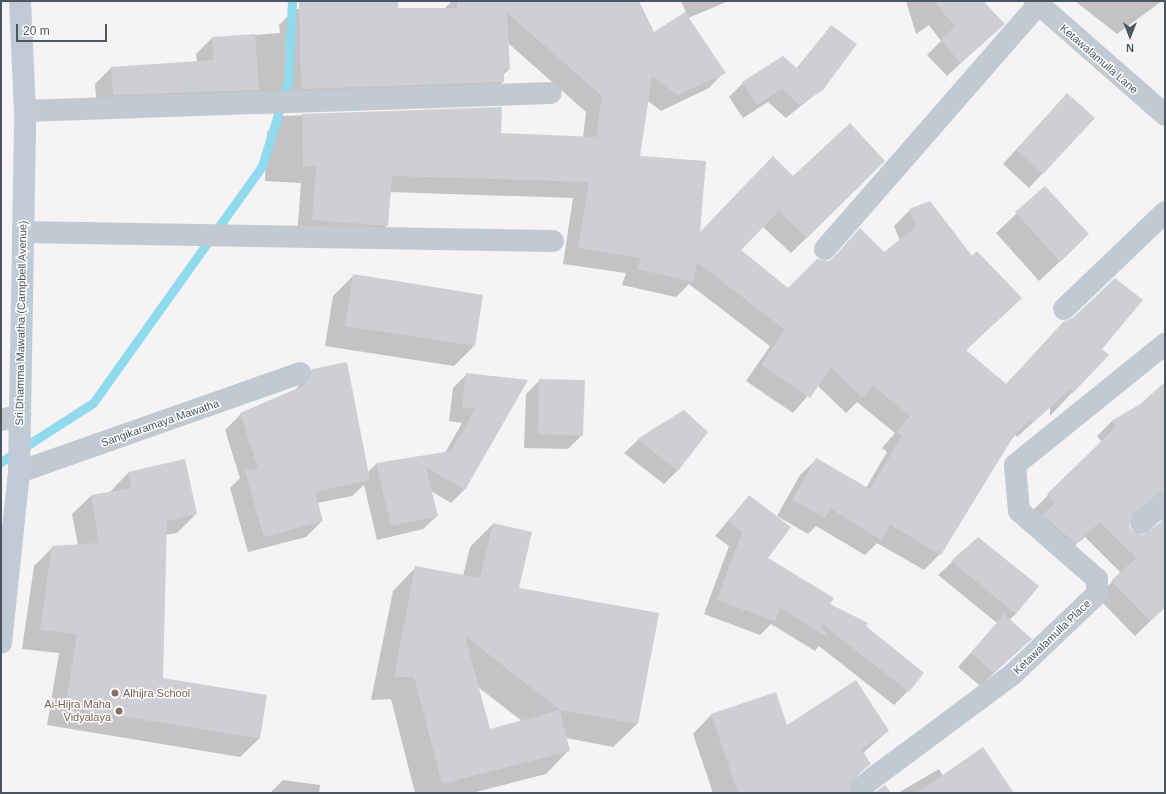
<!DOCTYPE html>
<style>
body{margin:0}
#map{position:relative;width:1166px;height:794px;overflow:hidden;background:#f5f3f3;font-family:Arial,sans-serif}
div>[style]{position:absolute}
.shadow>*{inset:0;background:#0003}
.stream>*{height:9px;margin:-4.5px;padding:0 4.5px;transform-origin:4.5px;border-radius:4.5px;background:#90daee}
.building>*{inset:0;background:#cdcfd5}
.street>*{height:22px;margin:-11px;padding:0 11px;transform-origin:11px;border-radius:11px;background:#c1cad2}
.secondary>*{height:22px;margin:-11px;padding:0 11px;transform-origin:11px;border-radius:11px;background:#c1cbd6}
.dots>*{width:11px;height:11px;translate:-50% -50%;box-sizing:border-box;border:2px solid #fff;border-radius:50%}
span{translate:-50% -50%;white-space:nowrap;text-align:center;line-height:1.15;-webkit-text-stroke:3px #fff;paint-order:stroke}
.street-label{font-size:11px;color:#4a5661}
.education-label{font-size:11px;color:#785e54}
.left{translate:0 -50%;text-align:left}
.right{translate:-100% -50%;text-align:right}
.frame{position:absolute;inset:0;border:2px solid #4a5661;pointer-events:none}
.north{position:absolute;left:1110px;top:16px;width:40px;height:40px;-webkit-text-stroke:3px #fff;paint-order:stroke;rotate:180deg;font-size:11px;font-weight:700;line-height:16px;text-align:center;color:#4a5661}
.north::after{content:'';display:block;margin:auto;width:14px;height:18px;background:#4a5661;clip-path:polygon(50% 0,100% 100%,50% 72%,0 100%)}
.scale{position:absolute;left:16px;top:24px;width:91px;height:18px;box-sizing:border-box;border:2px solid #4a5661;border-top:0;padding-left:5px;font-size:12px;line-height:14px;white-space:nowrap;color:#4a5661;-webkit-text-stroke:3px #fff;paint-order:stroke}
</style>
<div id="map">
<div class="shadow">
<div style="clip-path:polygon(452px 1px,638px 1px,653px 34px,686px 12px,681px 1px,729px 1px,688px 18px,724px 72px,709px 88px,661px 111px,648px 101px,639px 157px,699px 234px,793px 177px,884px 161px,791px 253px,763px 227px,740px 250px,788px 289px,830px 261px,860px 230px,884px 254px,900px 241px,894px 226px,910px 210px,1004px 314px,965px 351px,1006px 384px,1101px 349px,1107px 355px,1050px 416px,1050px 407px,1017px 437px,1015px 434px,940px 554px,924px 570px,877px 543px,865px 555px,816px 526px,808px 534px,777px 516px,800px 475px,816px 460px,866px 488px,887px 452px,882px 448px,895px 433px,857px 402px,846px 413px,817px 385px,793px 413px,746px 381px,770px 346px,689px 284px,676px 297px,622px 285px,626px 273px,563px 264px,573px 198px,390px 192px,387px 225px,371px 241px,297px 236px,301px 183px,265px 181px,267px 132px,283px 116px,501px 108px,500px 134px,583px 137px,586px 112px,508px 43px,509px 69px,503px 75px,503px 82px,487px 98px,97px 111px,95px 84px,111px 68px,197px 62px,196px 54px,212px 38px,280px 33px,279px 25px,295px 9px,444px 9px)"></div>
<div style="clip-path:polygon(906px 1px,983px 1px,1001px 26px,947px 76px,927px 55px,941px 41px,929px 25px,916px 34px)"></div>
<div style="clip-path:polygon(1075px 1px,1162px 1px,1117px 34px)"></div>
<div style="clip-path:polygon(831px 26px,822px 89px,786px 118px,768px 102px,743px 118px,729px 97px,743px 83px,796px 69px)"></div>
<div style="clip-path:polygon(1054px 108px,1094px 118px,1029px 188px,1003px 164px)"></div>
<div style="clip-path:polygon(1045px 187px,1068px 254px,1039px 281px,996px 233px)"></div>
<div style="clip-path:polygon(353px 276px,474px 346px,454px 366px,325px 346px,333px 296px)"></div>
<div style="clip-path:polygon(312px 370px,367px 473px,376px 464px,445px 453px,462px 423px,449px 421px,453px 388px,467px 374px,526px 380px,465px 489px,451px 503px,431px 491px,437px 516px,423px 529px,377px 540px,364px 485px,352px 496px,317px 503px,322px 521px,306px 537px,248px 552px,230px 488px,240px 478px,225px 430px,241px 414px,294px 391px)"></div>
<div style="clip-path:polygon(540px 380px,582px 435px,568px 449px,524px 448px,526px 394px)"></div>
<div style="clip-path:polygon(evenodd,1165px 390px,1165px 607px,1135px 636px,1097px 597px,1121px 573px,1085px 537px,1060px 558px,1033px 510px,1102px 442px,1097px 436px,1111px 422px,1165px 390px,1147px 504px,1159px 508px,1162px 522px,1150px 533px,1136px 536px,1128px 526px,1129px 520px,1147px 504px)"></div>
<div style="clip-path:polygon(684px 411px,678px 470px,664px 484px,624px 453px,638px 440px)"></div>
<div style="clip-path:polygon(128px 473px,196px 514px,177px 533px,165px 535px,162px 679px,259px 739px,240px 757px,47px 725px,59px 653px,22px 649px,34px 566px,53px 547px,78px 545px,72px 514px,91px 496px,110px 492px)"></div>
<div style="clip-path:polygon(749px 496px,767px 558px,829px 605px,864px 626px,908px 691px,894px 705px,819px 646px,815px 651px,771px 624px,760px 635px,704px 614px,729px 546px,715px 536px)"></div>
<div style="clip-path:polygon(evenodd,493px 524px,518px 588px,658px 614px,637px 724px,613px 747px,566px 738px,569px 750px,546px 774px,472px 793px,415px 793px,391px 699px,371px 700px,393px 591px,416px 567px,463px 576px,470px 547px,493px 524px,478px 687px,522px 721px,489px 730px,478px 687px)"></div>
<div style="clip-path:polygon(978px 538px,1016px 614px,1009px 620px,1017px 652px,980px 686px,958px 667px,997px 623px,938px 575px)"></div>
<div style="clip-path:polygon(775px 693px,787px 726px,888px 731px,863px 753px,870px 764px,837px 793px,713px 793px,693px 734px,711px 715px)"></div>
<div style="clip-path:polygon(939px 769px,943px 776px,1013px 793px,898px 793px)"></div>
<div style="clip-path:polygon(283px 780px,320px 785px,319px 793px,270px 793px)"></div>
</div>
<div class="stream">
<div style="left:1px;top:462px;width:109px;rotate:-32.7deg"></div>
<div style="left:93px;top:403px;width:291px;rotate:-54.5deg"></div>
<div style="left:262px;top:166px;width:88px;rotate:-72.8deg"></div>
<div style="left:288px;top:82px;width:81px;rotate:-87.2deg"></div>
</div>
<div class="building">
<div style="clip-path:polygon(299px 1px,398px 1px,398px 8px,457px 8px,457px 1px,639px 1px,654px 32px,685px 12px,726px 73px,678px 95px,652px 77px,640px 156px,706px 161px,700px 232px,773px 156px,793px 176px,850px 123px,885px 161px,807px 238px,779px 211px,741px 250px,788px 288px,817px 259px,829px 261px,834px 257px,860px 228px,884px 252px,916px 227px,909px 209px,930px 201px,972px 256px,977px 251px,1022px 298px,966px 350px,1006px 384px,1064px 321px,1073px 318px,1115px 278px,1143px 300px,1102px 349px,1109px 355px,1073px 393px,1070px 389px,1034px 422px,1030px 419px,1011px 440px,941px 555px,890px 525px,881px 540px,831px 509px,825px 518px,792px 500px,816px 458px,870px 489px,902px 436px,897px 432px,910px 416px,873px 386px,862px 398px,831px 367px,810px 398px,761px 365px,785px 330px,697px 262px,693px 282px,637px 269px,641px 258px,578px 248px,589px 182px,392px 176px,388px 226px,312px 220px,316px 167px,303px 166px,302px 114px,502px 107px,501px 133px,596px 137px,602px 96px,507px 13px,510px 69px,504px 69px,504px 82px,301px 89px)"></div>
<div style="clip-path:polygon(934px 1px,983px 1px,1005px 24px,961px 63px,940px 40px,955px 27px)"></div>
<div style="clip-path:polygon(831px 25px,857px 44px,823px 90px,800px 105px,782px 89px,757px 105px,742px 82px,783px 56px,798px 69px)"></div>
<div style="clip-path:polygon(255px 34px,259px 90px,113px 95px,111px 67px,213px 60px,212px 37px)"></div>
<div style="clip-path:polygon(1067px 93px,1095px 118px,1043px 174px,1016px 150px)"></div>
<div style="clip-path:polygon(1045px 186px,1089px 234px,1060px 262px,1015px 212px)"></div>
<div style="clip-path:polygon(353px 274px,483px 295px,475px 346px,345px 326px)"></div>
<div style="clip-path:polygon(347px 362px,370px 480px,315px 492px,323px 521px,264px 537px,245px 471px,258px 468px,240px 413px,305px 385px,312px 369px)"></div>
<div style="clip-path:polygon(466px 373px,528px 380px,465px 490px,426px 467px,438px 516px,391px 526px,376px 463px,451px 451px,475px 409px,462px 408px)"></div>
<div style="clip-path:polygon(539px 379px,585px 380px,583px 436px,538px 434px)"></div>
<div style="clip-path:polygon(1165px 382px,1165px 490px,1133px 514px,1129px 525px,1132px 531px,1143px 535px,1165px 519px,1165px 608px,1150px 621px,1111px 581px,1136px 558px,1100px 522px,1076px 544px,1042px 515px,1055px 503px,1047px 494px,1117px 426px,1111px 421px,1139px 405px)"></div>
<div style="clip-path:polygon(684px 410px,708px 432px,678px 471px,637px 439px)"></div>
<div style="clip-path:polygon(185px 459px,197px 514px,167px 521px,163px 678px,267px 695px,260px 739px,65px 707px,77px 634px,40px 630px,52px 546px,99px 543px,91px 495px,131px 488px,128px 472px)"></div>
<div style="clip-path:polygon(749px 495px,791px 527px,768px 558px,834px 598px,830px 604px,868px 623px,866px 626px,924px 673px,909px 692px,818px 621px,829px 638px,780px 608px,775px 621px,717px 600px,742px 532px,728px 522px)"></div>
<div style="clip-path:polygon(evenodd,493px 523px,532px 532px,519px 588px,659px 613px,638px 724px,560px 710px,570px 751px,442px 784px,414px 677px,394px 677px,415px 566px,480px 578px,493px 523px,465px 636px,560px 710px,490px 729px,465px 636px)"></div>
<div style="clip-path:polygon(978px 537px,1039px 586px,1016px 614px,951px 561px)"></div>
<div style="clip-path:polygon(1004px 614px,1032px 639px,994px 673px,971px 653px)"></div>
<div style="clip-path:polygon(856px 680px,889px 731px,861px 749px,871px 764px,853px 777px,850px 793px,738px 793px,711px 714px,776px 692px,787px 725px)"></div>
<div style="clip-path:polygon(983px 747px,1014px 793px,917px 793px)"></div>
<div style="clip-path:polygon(885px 785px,891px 793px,875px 793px,875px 792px)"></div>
</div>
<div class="street">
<div style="left:1035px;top:1px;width:173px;rotate:41.2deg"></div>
<div style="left:25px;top:111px;width:526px;rotate:-1.96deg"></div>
<div style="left:23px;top:232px;width:530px;rotate:0.97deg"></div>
<div style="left:825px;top:249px;width:324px;rotate:-48.9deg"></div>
<div style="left:1064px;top:309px;width:140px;rotate:-43.8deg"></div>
<div style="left:1px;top:420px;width:20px;rotate:-15deg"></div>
<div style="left:19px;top:472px;width:298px;rotate:-19.4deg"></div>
<div style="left:1141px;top:523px;width:32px;rotate:-41deg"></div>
<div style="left:863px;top:793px;width:6px;rotate:-108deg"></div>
<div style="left:861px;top:787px;width:188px;rotate:-36.6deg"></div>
<div style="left:1012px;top:675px;width:117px;rotate:-43.6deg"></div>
<div style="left:1097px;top:594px;width:15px;rotate:-90deg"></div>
<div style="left:1097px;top:579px;width:103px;rotate:-138.9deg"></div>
<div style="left:1019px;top:511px;width:46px;rotate:-95deg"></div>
<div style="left:1015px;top:465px;width:193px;rotate:-38.9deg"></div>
</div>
<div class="secondary">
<div style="left:1px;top:643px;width:172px;rotate:-84deg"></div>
<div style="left:19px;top:472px;width:361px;rotate:-89deg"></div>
<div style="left:25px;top:111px;width:110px;rotate:-92.6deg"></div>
</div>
<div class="dots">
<div style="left:115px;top:693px;background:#8d6e63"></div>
<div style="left:119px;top:711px;background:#8d6e63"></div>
</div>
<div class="street-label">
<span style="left:1099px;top:59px;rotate:41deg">Ketawalamulla Lane</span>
<span style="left:21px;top:323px;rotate:-89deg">Sri Dhamma Mawatha (Campbell Avenue)</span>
<span style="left:160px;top:423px;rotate:-19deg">Sangikaramaya Mawatha</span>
<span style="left:1052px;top:637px;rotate:-44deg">Ketawalamulla Place</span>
</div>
<div class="education-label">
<span class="left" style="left:123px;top:693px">Alhijra School</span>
<span class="right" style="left:111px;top:711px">Ai-Hijra Maha<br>Vidyalaya</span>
</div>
<div class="frame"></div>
<div class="north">N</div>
<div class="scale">20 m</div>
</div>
